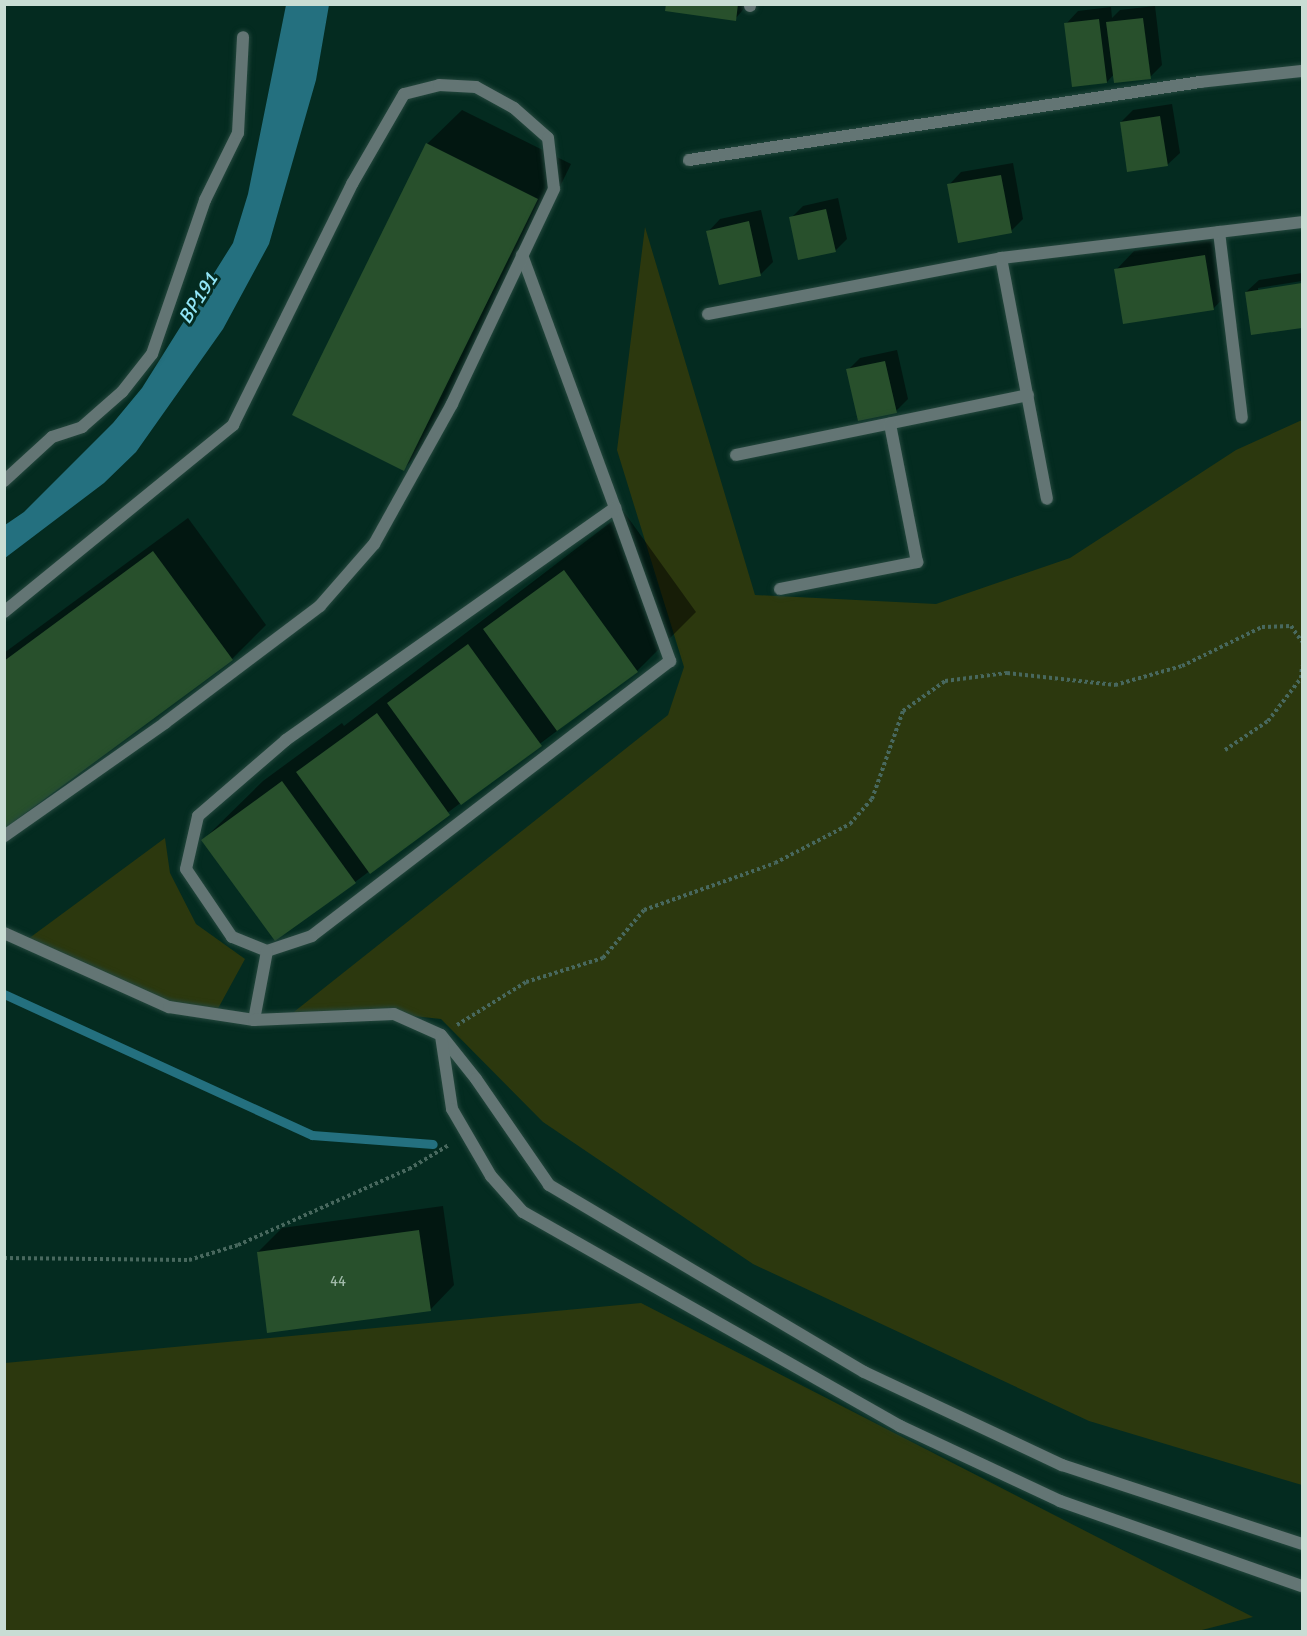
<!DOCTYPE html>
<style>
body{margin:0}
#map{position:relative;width:1307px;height:1636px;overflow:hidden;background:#042b20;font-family:Signika,sans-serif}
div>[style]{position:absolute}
.green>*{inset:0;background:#2c380e}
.water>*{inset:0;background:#24707f}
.shadow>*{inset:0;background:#0007}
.stream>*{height:9px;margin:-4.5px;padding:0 4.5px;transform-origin:4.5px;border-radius:4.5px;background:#24707f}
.building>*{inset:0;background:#28502c}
.path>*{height:4px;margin-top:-2px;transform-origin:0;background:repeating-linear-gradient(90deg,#48685e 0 3px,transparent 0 6px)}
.roads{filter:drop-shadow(0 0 2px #24473d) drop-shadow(0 0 2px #24473d)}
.service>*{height:12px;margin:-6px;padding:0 6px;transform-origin:6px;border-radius:6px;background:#637574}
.minor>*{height:12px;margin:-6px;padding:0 6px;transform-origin:6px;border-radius:6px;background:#637574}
span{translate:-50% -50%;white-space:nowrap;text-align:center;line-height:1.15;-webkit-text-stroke:6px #042b20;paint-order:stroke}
.number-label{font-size:15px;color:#a1baaa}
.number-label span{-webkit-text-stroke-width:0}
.water-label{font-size:20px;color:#92e5f7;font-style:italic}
.frame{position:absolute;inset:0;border:6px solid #c9ddd4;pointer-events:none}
</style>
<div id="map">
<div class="green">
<div style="clip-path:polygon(645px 227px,755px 595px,936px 604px,1070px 558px,1236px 450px,1302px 420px,1302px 1485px,1089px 1421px,753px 1264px,543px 1122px,441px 1019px,394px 1014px,285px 1019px,668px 715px,684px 667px,617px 450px)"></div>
<div style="clip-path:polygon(165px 838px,170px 873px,196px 924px,245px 959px,215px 1014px,169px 1007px,24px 942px)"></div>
<div style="clip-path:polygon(641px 1303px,1253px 1617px,1194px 1632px,5px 1631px,5px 1363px)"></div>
</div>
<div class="water">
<div style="clip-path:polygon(286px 5px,329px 5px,316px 80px,269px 244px,223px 329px,136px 452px,104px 483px,5px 558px,5px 525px,24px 512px,113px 423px,142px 388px,233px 243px,248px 194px)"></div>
</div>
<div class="shadow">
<div style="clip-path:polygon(667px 4px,748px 4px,735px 19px)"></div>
<div style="clip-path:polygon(1155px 6px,1162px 65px,1150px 77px,1114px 74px,1107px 82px,1066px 24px,1078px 11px,1111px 7px,1112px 18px,1120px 10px)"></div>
<div style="clip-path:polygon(1172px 104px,1180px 153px,1167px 165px,1121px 122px,1133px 110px)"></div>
<div style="clip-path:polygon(462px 110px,571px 164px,438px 435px,403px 469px,427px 144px)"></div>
<div style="clip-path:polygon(1013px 163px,1023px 219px,1011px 231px,949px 185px,961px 172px)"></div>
<div style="clip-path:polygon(838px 198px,847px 239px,835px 251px,791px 218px,803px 206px)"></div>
<div style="clip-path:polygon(761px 210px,773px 262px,761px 274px,708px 232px,720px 219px)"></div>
<div style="clip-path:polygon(1223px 237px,1231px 290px,1213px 309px,1116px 270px,1134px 251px)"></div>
<div style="clip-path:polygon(1302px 273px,1302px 281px,1258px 288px,1258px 291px,1302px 284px,1302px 326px,1253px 334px,1246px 292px,1259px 280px)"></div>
<div style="clip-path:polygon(897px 350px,908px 399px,896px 411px,848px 370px,860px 358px)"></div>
<div style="clip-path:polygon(624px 512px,696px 612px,637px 671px,355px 882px,203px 840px,263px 781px,342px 723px,344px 726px)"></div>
<div style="clip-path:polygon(188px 518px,266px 625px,232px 659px,4px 827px,4px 653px)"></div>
<div style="clip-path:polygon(443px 1206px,454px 1285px,430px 1310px,258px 1252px,282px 1228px)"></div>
</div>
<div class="stream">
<div style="left:4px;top:994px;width:339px;rotate:24.6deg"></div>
<div style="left:312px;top:1135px;width:121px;rotate:4.3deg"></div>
</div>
<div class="building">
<div style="clip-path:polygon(666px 4px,738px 4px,736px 21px,665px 11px)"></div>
<div style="clip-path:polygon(1143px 18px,1151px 79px,1114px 83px,1106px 22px)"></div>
<div style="clip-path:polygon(1099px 19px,1107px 83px,1072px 87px,1064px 23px)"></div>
<div style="clip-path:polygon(1160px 116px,1168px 166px,1127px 172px,1120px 122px)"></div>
<div style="clip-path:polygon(426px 143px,538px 199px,404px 471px,292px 415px)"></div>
<div style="clip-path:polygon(1001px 175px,1012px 233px,958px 243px,947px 184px)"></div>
<div style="clip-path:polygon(826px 209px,836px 252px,798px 260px,789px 217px)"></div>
<div style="clip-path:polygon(749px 221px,761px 276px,719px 285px,706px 231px)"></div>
<div style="clip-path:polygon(1205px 255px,1214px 310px,1123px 324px,1114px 269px)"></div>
<div style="clip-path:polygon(1302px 283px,1302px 328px,1251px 335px,1245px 292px)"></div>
<div style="clip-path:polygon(885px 361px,897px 413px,858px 421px,846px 369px)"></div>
<div style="clip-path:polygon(153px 551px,233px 660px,4px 829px,4px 661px)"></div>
<div style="clip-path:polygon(564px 570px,638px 672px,557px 731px,483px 629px)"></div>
<div style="clip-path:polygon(468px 644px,542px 746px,461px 805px,387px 703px)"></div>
<div style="clip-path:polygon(377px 713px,450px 815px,370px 874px,296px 772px)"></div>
<div style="clip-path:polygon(282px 781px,356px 883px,275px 941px,201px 840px)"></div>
<div style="clip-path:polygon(419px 1230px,431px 1311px,267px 1333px,257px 1252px)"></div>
</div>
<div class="path">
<div style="left:1225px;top:750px;width:52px;rotate:-34deg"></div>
<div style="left:1268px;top:721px;width:54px;rotate:-52.5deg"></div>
<div style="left:1301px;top:678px;width:12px;rotate:-85deg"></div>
<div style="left:457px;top:1025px;width:81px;rotate:-31.9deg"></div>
<div style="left:526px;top:982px;width:81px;rotate:-17.3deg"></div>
<div style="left:603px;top:958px;width:63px;rotate:-49.5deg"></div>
<div style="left:644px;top:910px;width:139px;rotate:-19.7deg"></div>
<div style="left:775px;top:863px;width:85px;rotate:-27.5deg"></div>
<div style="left:850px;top:824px;width:33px;rotate:-49deg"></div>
<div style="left:872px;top:799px;width:93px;rotate:-70.6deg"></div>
<div style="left:903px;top:711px;width:52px;rotate:-35.5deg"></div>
<div style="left:945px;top:681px;width:63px;rotate:-7.4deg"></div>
<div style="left:1007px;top:673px;width:109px;rotate:6.3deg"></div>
<div style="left:1115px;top:685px;width:70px;rotate:-15.8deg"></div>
<div style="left:1182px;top:666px;width:89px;rotate:-26deg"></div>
<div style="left:1262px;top:627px;width:29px;rotate:-2deg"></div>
<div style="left:1291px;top:626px;width:19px;rotate:55deg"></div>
<div style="left:4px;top:1258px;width:185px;rotate:0.6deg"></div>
<div style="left:189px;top:1260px;width:51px;rotate:-17deg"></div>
<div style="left:238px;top:1245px;width:187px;rotate:-24deg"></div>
<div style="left:409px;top:1169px;width:47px;rotate:-31deg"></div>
</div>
<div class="roads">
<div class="service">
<div style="left:522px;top:255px;width:270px;rotate:69.8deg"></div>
<div style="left:615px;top:508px;width:163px;rotate:70.2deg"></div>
<div style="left:670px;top:661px;width:451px;rotate:142.5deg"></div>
<div style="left:312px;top:936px;width:47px;rotate:161.6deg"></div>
<div style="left:267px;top:951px;width:38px;rotate:-158deg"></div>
<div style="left:232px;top:937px;width:82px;rotate:-124.1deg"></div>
<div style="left:186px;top:869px;width:54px;rotate:-77.2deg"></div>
<div style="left:198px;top:816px;width:116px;rotate:-40.8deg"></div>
<div style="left:286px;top:740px;width:403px;rotate:-35.2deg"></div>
<div style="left:4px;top:481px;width:65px;rotate:-42.5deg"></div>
<div style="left:52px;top:437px;width:32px;rotate:-18deg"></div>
<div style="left:82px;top:427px;width:53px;rotate:-41.2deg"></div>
<div style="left:122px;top:392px;width:48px;rotate:-51.7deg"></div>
<div style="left:152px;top:354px;width:163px;rotate:-71deg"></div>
<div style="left:205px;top:200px;width:75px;rotate:-63.8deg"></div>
<div style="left:238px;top:133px;width:96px;rotate:-87deg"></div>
<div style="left:4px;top:612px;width:296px;rotate:-39.2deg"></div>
<div style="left:233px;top:425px;width:269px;rotate:-63.7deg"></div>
<div style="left:352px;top:184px;width:104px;rotate:-60deg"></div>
<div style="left:404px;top:94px;width:36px;rotate:-14deg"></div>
<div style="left:439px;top:85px;width:37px;rotate:3deg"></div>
<div style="left:476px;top:87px;width:43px;rotate:28.9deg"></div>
<div style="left:514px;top:108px;width:45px;rotate:41.4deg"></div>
<div style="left:548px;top:138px;width:51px;rotate:83.3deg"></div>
<div style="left:554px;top:189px;width:238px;rotate:115.4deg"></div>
<div style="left:452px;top:404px;width:160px;rotate:119.1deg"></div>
<div style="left:374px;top:544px;width:82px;rotate:131.1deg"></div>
<div style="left:320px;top:606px;width:194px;rotate:143deg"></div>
<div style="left:165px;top:723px;width:197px;rotate:144.9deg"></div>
<div style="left:254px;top:1020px;width:70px;rotate:-79.3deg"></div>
</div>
<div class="minor">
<div style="left:750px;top:6px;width:2px;rotate:-90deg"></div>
<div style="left:689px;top:160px;width:517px;rotate:-8.68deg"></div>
<div style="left:1200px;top:82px;width:103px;rotate:-6.2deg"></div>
<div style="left:1219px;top:232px;width:187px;rotate:83deg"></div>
<div style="left:1001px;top:258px;width:245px;rotate:79.2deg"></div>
<div style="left:708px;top:314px;width:298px;rotate:-10.8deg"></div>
<div style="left:1001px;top:258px;width:303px;rotate:-6.8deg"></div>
<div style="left:736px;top:455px;width:298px;rotate:-11.6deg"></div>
<div style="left:780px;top:589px;width:140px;rotate:-11.1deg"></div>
<div style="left:917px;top:562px;width:141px;rotate:-101.1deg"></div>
<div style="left:4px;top:933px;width:181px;rotate:24.2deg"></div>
<div style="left:169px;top:1007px;width:86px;rotate:8.7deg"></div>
<div style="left:254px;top:1020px;width:140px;rotate:-2.5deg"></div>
<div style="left:394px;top:1014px;width:51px;rotate:24.1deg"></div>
<div style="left:441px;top:1035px;width:56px;rotate:51.5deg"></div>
<div style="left:476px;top:1079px;width:129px;rotate:55.4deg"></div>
<div style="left:549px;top:1185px;width:366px;rotate:30.7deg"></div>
<div style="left:864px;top:1372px;width:219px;rotate:25.2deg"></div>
<div style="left:1062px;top:1465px;width:253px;rotate:18.2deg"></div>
<div style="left:441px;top:1036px;width:74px;rotate:81.4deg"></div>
<div style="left:452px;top:1109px;width:78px;rotate:59.8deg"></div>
<div style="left:491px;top:1176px;width:48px;rotate:48.4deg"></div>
<div style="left:523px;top:1212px;width:434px;rotate:29.6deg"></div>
<div style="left:900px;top:1426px;width:177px;rotate:25.1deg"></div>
<div style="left:1060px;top:1501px;width:256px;rotate:19.4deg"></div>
</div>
</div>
<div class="number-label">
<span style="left:338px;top:1282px">44</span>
</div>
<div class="water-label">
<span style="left:198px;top:298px;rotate:-58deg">BP191</span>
</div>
<div class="frame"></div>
</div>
